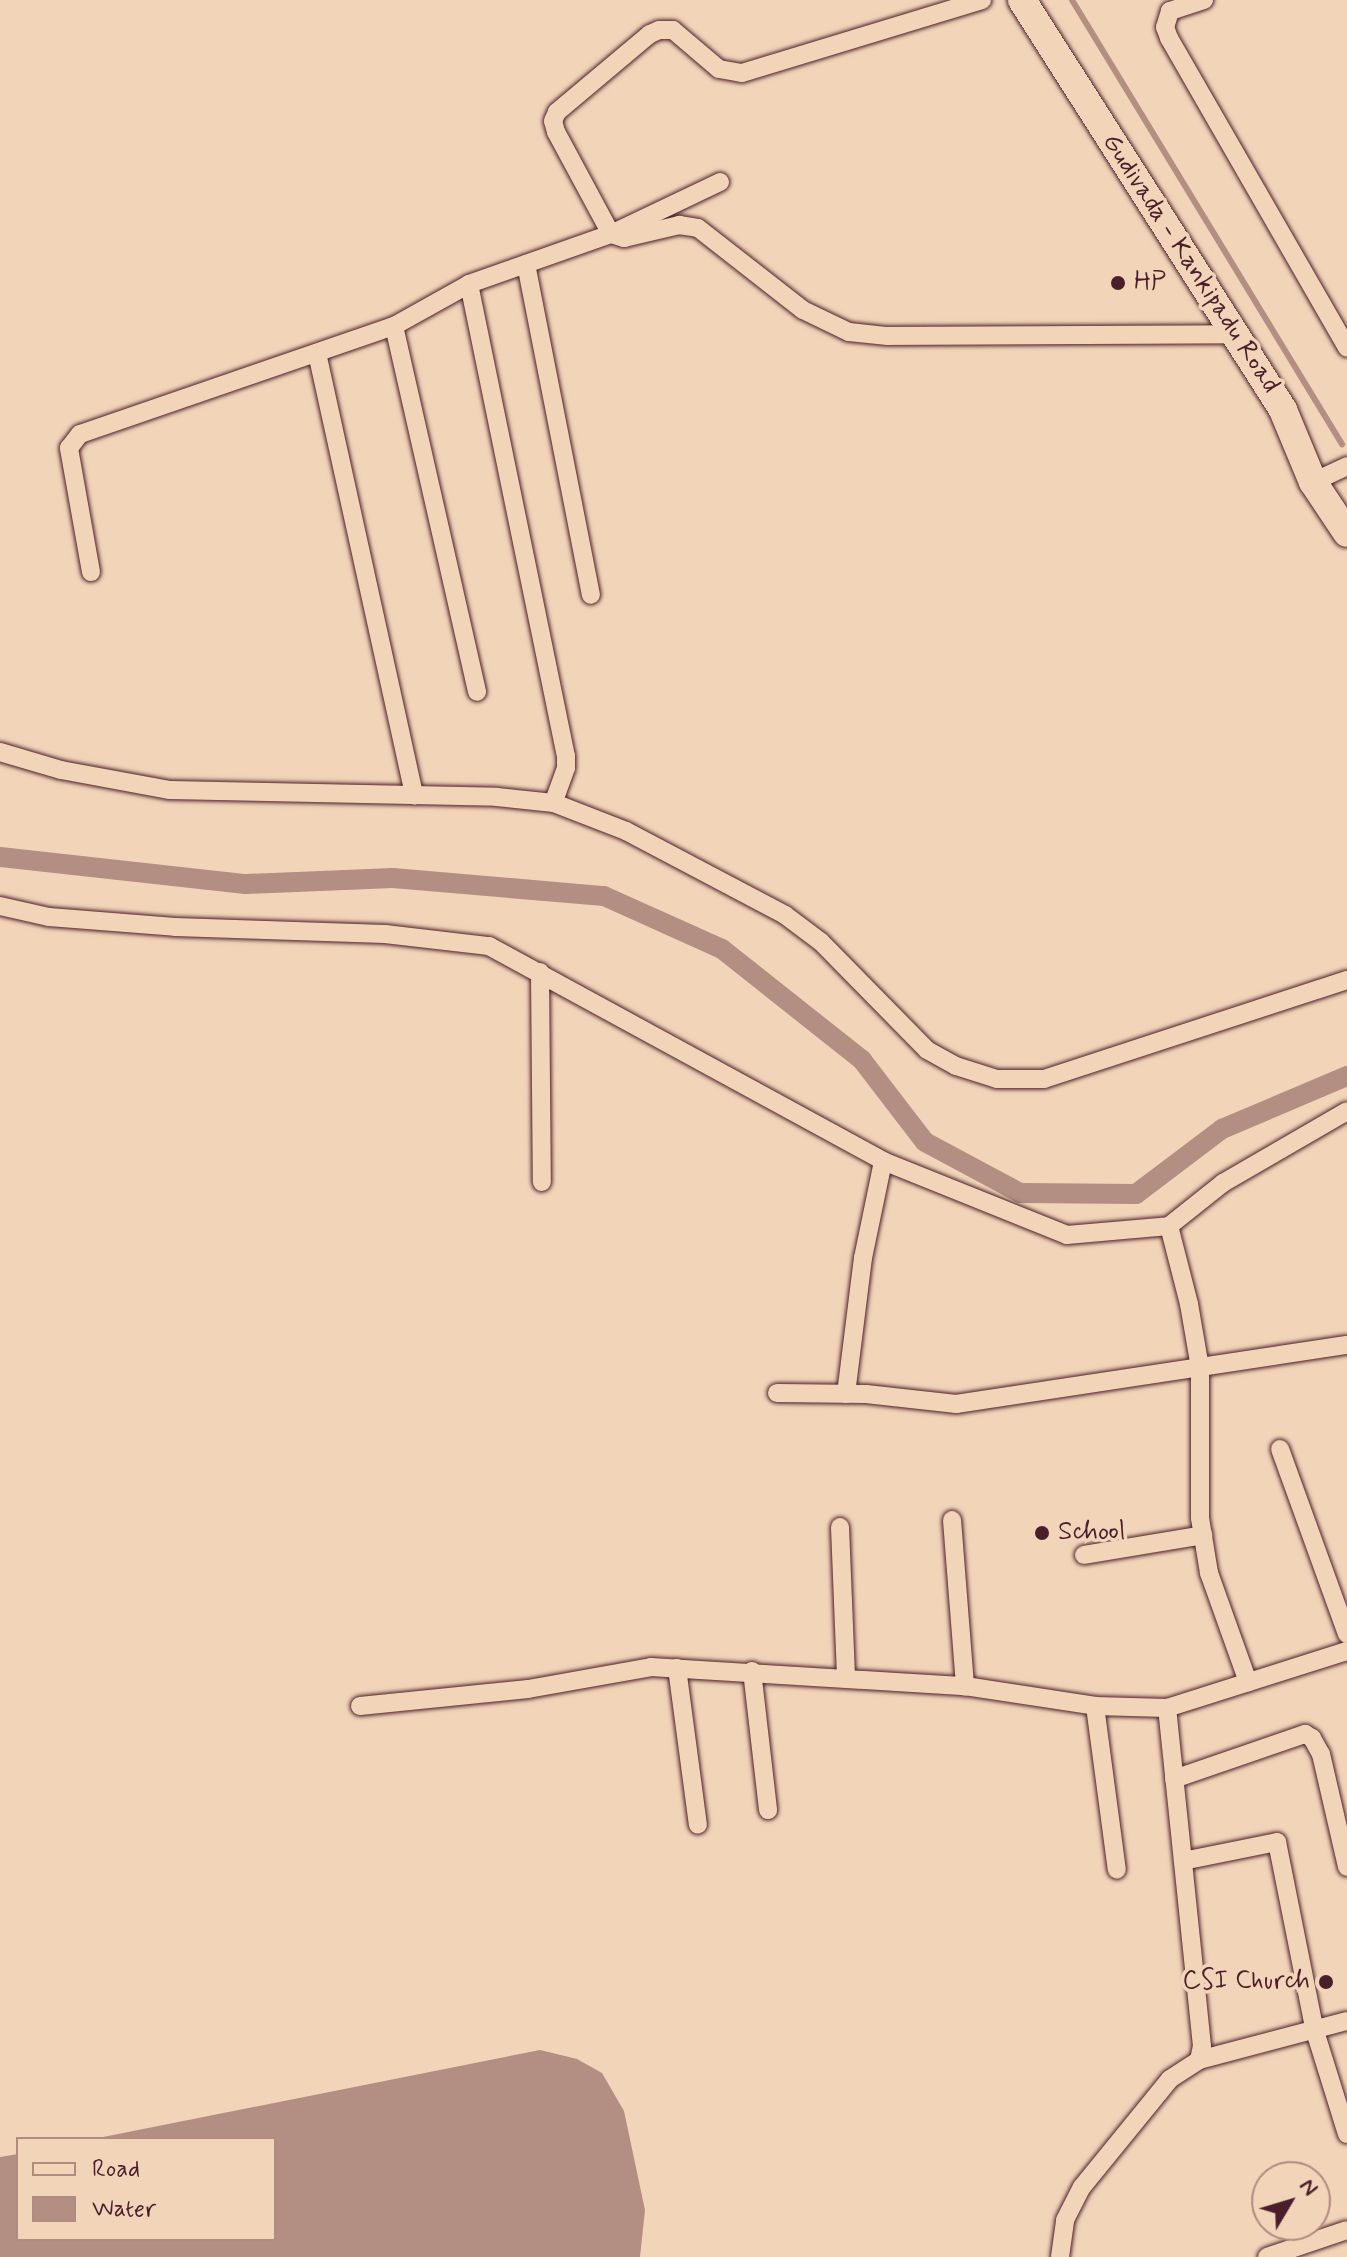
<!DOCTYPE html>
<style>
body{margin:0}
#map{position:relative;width:1347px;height:2257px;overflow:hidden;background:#f2d5b9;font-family:Mynerve,sans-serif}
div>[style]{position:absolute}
.water>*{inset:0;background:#b28f82}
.stream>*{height:6px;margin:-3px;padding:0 3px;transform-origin:3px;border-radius:3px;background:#b28f82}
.canal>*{height:20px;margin:-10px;padding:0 10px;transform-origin:10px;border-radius:10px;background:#b28f82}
.roads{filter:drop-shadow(0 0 2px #4a1f2b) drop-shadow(0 0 2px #4a1f2b)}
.street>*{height:18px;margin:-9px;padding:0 9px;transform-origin:9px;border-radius:9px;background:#f2d5b9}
.primary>*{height:28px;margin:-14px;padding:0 14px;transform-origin:14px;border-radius:14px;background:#f2d5b9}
.dots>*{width:22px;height:22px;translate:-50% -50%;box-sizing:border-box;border:4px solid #f2d5b9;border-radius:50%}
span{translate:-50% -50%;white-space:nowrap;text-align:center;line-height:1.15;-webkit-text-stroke:7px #f2d5b9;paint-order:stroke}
.street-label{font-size:26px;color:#4a1f2b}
.poi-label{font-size:26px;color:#4a1f2b}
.left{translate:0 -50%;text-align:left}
.right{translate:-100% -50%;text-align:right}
.legend{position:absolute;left:16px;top:2137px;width:260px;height:104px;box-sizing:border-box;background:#f2d5b9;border:2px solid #af8c80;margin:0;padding:10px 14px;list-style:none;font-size:24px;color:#4a1f2b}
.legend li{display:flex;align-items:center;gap:16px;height:40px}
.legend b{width:40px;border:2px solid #af8c80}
.north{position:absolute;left:1251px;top:2161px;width:80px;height:80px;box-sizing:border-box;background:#f2d5b9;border:2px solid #af8c80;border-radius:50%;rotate:52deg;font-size:22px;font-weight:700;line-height:32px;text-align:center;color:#4a1f2b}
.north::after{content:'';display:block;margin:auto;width:28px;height:36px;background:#4a1f2b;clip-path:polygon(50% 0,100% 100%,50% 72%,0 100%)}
</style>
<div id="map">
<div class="water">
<div style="clip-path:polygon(540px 2050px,577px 2059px,602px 2073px,624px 2111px,645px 2210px,640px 2257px,0 2257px,0 2157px,18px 2154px,18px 2239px,274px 2239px,274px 2139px,93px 2139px)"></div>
</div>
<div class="stream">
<div style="left:1072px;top:0;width:520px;rotate:58.7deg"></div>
</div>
<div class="canal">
<div style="left:0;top:857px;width:247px;rotate:6.3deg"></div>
<div style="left:246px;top:884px;width:147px;rotate:-2.3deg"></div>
<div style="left:393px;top:878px;width:212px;rotate:4.9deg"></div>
<div style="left:604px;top:896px;width:129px;rotate:24.2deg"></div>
<div style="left:722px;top:949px;width:179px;rotate:38.4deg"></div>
<div style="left:862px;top:1060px;width:103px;rotate:52.5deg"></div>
<div style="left:925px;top:1142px;width:108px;rotate:28.2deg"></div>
<div style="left:1020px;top:1193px;width:116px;rotate:0.5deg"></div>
<div style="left:1136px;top:1194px;width:108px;rotate:-37.1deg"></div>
<div style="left:1222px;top:1129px;width:136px;rotate:-23deg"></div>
</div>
<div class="roads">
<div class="street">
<div style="left:1204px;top:0;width:36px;rotate:162deg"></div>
<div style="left:1170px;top:11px;width:17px;rotate:107deg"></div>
<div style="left:1165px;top:27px;width:12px;rotate:70deg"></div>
<div style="left:1169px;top:38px;width:357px;rotate:60.1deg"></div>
<div style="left:720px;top:182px;width:121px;rotate:154.5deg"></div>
<div style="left:611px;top:234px;width:116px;rotate:-118.3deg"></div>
<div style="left:556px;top:132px;width:11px;rotate:-105deg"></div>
<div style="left:553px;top:121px;width:10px;rotate:-66deg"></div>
<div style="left:557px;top:112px;width:121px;rotate:-40deg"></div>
<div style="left:650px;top:34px;width:10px;rotate:-24deg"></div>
<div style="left:659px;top:30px;width:14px"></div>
<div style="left:673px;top:30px;width:60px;rotate:40.3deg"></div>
<div style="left:719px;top:69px;width:23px;rotate:10deg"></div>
<div style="left:742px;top:73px;width:251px;rotate:-16.9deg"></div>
<div style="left:526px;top:264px;width:337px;rotate:78.9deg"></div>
<div style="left:469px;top:284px;width:482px;rotate:78.4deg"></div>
<div style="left:566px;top:756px;width:12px;rotate:90deg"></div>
<div style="left:566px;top:768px;width:37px;rotate:110deg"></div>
<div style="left:394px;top:326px;width:375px;rotate:77.2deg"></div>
<div style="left:317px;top:353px;width:453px;rotate:77.6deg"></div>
<div style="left:1313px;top:482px;width:38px;rotate:-25deg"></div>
<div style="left:91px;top:572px;width:126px;rotate:-100.1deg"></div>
<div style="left:69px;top:448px;width:18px;rotate:-52deg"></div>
<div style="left:80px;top:434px;width:332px;rotate:-19deg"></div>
<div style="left:394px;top:326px;width:86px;rotate:-29.2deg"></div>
<div style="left:469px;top:284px;width:151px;rotate:-19.4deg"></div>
<div style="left:611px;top:234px;width:14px;rotate:17deg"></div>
<div style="left:624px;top:238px;width:57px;rotate:-13.3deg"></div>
<div style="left:679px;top:225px;width:19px;rotate:9deg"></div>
<div style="left:698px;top:228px;width:133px;rotate:38deg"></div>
<div style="left:803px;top:310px;width:51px;rotate:25.6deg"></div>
<div style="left:849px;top:332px;width:39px;rotate:6deg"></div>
<div style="left:888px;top:336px;width:345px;rotate:-0.3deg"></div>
<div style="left:0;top:752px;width:64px;rotate:16.4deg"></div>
<div style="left:61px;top:770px;width:111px;rotate:10.4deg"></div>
<div style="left:170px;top:790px;width:327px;rotate:1.2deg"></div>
<div style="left:497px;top:797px;width:57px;rotate:6deg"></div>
<div style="left:554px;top:803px;width:77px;rotate:21.3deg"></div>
<div style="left:626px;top:831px;width:180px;rotate:27.8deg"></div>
<div style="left:785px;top:915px;width:45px;rotate:36.9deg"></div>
<div style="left:821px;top:942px;width:151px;rotate:45.5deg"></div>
<div style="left:927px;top:1050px;width:33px;rotate:29deg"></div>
<div style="left:956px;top:1066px;width:43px;rotate:17.6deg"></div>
<div style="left:997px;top:1079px;width:47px"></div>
<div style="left:1044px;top:1079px;width:319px;rotate:-18.1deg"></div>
<div style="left:0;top:906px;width:50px;rotate:12.7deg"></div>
<div style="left:49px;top:917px;width:126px;rotate:4.5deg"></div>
<div style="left:175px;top:927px;width:210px;rotate:1.9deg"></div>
<div style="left:385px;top:934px;width:105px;rotate:6.6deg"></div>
<div style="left:489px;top:946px;width:449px;rotate:28.6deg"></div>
<div style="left:883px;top:1161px;width:198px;rotate:21.9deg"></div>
<div style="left:1067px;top:1235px;width:102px;rotate:-5deg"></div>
<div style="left:1169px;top:1226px;width:81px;rotate:75.6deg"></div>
<div style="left:1189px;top:1304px;width:65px;rotate:80.2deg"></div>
<div style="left:1200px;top:1368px;width:150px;rotate:90deg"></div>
<div style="left:1200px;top:1518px;width:56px;rotate:80.7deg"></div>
<div style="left:1209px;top:1573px;width:116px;rotate:70.3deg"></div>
<div style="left:540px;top:972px;width:210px;rotate:89.5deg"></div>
<div style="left:1169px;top:1226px;width:69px;rotate:-38.5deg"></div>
<div style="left:1223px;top:1183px;width:143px;rotate:-30.1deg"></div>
<div style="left:777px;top:1393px;width:89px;rotate:0.6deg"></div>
<div style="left:866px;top:1394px;width:91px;rotate:6.3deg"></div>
<div style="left:956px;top:1404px;width:395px;rotate:-8.6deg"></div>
<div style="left:846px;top:1394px;width:137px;rotate:-82.9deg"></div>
<div style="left:863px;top:1258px;width:99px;rotate:-78.3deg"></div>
<div style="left:1280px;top:1449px;width:197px;rotate:70.1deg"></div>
<div style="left:952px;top:1520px;width:167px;rotate:85.5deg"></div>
<div style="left:840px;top:1527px;width:150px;rotate:87.7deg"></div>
<div style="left:1084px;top:1555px;width:121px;rotate:-9.5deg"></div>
<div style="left:677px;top:1668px;width:158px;rotate:82.4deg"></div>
<div style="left:752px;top:1671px;width:140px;rotate:83.4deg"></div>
<div style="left:360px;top:1706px;width:169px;rotate:-5.8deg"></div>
<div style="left:528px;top:1689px;width:125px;rotate:-10.1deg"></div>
<div style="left:651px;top:1667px;width:315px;rotate:3.5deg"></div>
<div style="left:965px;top:1686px;width:132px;rotate:8.7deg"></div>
<div style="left:1095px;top:1706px;width:72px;rotate:1.6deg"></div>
<div style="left:1167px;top:1708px;width:189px;rotate:-17.6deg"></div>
<div style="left:1095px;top:1706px;width:165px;rotate:82.4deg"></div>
<div style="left:1174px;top:1779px;width:139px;rotate:-19deg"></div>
<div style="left:1305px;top:1734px;width:8px;rotate:30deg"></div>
<div style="left:1312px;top:1738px;width:18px;rotate:61deg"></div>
<div style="left:1321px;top:1754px;width:116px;rotate:77deg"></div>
<div style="left:1183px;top:1861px;width:96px;rotate:-11.4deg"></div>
<div style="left:1277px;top:1842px;width:190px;rotate:78.7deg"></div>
<div style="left:1314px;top:2028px;width:111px;rotate:72.7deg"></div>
<div style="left:1199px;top:2060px;width:153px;rotate:-14.8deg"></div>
<div style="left:1060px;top:2257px;width:37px;rotate:-82deg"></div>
<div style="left:1065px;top:2220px;width:37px;rotate:-63deg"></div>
<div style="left:1082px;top:2187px;width:139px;rotate:-50.8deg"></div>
<div style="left:1170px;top:2079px;width:35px;rotate:-33deg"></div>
<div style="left:1199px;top:2060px;width:14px;rotate:-78deg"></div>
<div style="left:1202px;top:2046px;width:340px;rotate:-95.9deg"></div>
<div style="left:1267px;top:2257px;width:84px;rotate:-18.6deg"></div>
</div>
<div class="primary">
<div style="left:1022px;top:0;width:486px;rotate:57.5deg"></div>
<div style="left:1283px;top:410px;width:78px;rotate:67.4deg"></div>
<div style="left:1313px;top:482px;width:61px;rotate:56.3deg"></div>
</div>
</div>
<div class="dots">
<div style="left:1118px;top:283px;background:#4a1f2b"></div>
<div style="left:1042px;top:1533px;background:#4a1f2b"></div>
<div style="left:1326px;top:1982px;background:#4a1f2b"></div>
</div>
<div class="street-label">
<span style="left:1190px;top:264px;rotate:57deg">Gudivada - Kankipadu Road</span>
</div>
<div class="poi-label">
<span class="left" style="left:1134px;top:283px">HP</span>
<span class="left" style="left:1058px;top:1533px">School</span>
<span class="right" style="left:1310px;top:1982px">CSI Church</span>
</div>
<ul class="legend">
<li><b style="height:10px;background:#f2d5b9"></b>Road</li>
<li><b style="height:22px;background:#b28f82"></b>Water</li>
</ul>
<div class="north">N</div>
</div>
